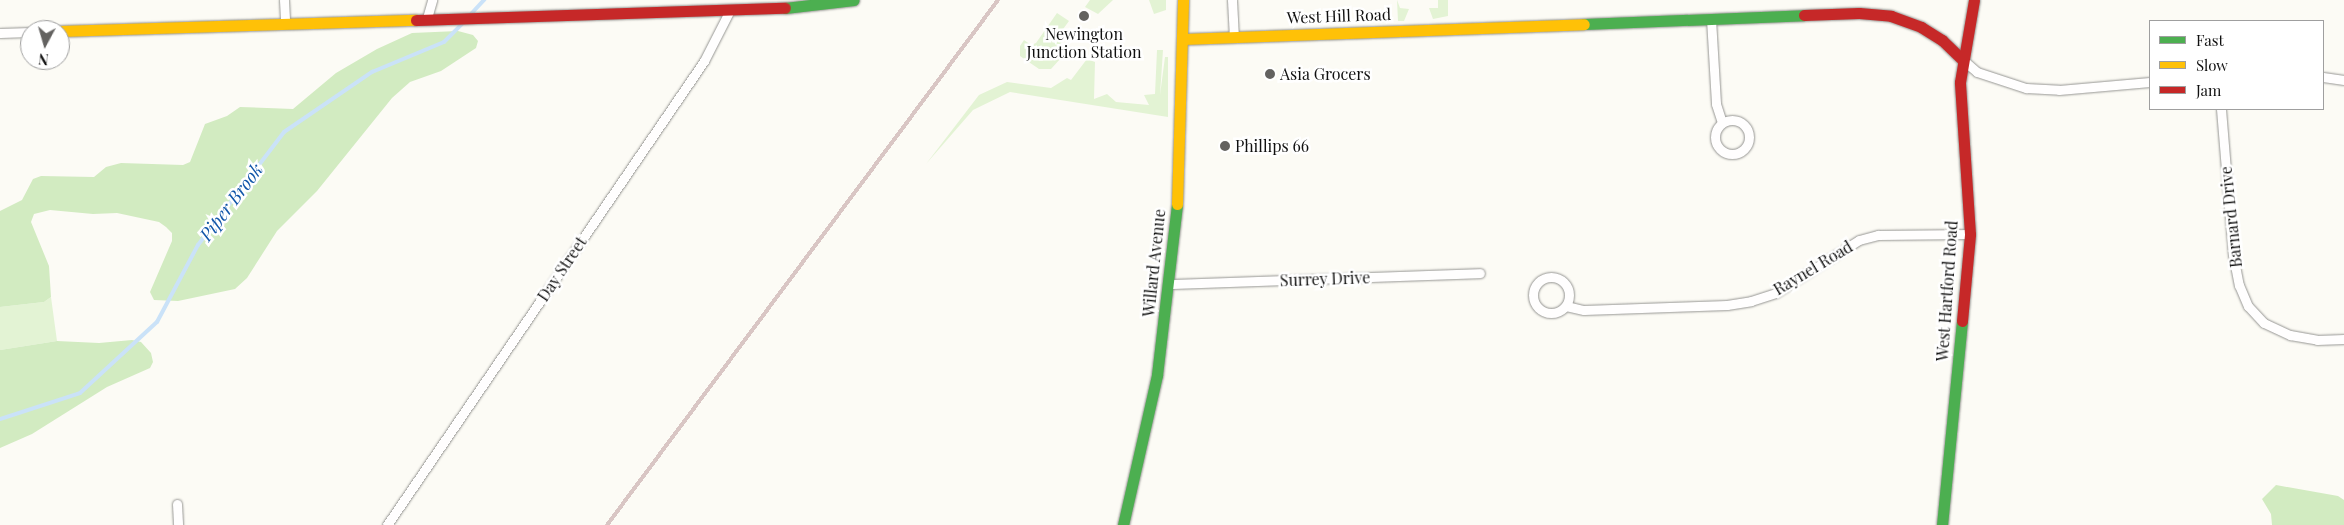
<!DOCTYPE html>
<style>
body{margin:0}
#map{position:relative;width:2344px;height:525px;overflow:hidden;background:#fcfbf5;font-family:"Playfair Display",serif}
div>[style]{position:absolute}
.green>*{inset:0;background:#e3f3d4}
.forest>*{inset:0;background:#d2ebc1}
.stream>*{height:4px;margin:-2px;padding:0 2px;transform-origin:2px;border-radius:2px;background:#cae2f8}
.roads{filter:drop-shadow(0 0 1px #969693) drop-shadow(0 0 1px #969693)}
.street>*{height:9px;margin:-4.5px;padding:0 4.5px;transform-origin:4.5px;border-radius:4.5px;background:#fffefe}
.street>.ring{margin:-4.5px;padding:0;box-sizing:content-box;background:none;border:9px solid #fffefe;border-radius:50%}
.fast>*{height:11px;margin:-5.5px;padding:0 5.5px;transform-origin:5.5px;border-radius:5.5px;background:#4caf50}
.slow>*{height:11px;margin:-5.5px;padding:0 5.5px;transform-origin:5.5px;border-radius:5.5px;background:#ffc107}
.jam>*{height:11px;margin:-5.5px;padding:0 5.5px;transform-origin:5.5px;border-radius:5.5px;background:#c62828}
.rail>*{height:4px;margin:-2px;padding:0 2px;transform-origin:2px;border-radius:2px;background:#d9c6c4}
.dots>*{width:14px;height:14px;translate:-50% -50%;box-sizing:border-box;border:2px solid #fff;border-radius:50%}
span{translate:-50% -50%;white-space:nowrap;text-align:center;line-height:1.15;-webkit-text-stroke:5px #fff;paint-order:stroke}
.street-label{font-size:16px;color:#101010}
.poi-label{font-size:16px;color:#101010}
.left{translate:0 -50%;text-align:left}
.water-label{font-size:18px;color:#1156a9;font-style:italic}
.legend{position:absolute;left:2149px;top:20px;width:175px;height:90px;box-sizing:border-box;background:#fff;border:1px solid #9f9f9f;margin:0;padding:6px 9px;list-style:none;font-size:15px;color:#101010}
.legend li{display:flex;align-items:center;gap:10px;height:25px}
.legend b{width:25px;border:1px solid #9f9f9f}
.north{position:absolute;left:20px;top:20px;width:50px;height:50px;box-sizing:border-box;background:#fff;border:1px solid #9f9f9f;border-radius:50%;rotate:186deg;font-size:14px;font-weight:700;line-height:20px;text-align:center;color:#101010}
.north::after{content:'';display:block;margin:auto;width:18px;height:22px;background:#636260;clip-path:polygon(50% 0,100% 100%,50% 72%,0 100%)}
</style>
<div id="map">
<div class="green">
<div style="clip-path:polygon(1090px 0,1113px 0,1098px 14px,1085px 7px)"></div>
<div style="clip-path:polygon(1149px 0,1166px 0,1166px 10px,1154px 14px)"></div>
<div style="clip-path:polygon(1397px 0,1400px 8px,1409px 9px,1404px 21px,1398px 21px)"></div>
<div style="clip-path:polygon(1438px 0,1448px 0,1448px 16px,1433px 19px,1429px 8px,1438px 8px)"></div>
<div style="clip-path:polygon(1057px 13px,1069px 21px,1058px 36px,1063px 40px,1054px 53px,1061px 58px,1051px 69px,1039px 69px,1020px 56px,1020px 46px,1024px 40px,1031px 45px,1036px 43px)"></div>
<div style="clip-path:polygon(1157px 50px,1163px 50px,1160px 95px,1165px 57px,1168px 57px,1168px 117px,1010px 92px,973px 110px,926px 164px,979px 95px,1007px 82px,1051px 88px,1067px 78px,1071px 80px,1087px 59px,1095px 62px,1094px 99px,1107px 94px,1116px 102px,1149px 105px,1144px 95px,1155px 94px)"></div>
<div style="clip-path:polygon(51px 297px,57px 341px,0 350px,0 307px,44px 302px)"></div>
</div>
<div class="forest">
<div style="clip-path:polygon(458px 31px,473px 35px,478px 41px,476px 48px,441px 71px,410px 82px,392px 98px,317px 191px,277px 231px,247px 278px,235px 289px,178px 301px,154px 300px,150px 292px,172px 241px,172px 233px,166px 227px,159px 222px,117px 213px,93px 214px,50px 210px,34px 214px,31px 222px,49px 266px,51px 297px,44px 302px,0 307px,0 211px,22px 200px,33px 179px,41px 176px,94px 177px,106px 167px,121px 163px,183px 165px,190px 162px,205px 124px,227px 116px,240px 107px,293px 109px,336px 73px,377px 49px,412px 33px)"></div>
<div style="clip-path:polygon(132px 340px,141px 342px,151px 353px,153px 362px,150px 368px,107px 387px,32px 434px,0 448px,0 350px,57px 341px,99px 343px)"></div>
<div style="clip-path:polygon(2276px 485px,2338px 496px,2344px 500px,2344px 525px,2272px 525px,2271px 514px,2262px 499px)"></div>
</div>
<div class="stream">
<div style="left:470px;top:15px;width:21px;rotate:-47deg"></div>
<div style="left:0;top:419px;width:84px;rotate:-18deg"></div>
<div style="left:80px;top:393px;width:105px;rotate:-42.7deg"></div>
<div style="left:157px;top:322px;width:87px;rotate:-62deg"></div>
<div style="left:198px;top:245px;width:142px;rotate:-52.7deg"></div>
<div style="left:284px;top:132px;width:107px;rotate:-34.3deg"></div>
<div style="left:372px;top:72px;width:78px;rotate:-22.6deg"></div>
<div style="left:444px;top:42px;width:28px;rotate:-45deg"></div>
</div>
<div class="roads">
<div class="street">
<div style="left:284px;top:0;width:22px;rotate:87deg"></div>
<div style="left:1232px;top:0;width:37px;rotate:87deg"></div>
<div style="left:427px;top:18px;width:19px;rotate:-74deg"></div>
<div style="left:1711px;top:19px;width:85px;rotate:86.6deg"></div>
<div style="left:1716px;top:104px;width:20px;rotate:72deg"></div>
<div style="left:0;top:33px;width:30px;rotate:-2deg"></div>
<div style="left:1962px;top:59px;width:20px;rotate:41deg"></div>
<div style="left:1977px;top:72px;width:52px;rotate:18.1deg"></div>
<div style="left:2026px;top:88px;width:33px;rotate:3deg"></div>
<div style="left:2059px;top:90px;width:91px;rotate:-5deg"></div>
<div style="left:2323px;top:77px;width:21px;rotate:8deg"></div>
<div style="left:2221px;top:109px;width:146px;rotate:85.3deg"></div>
<div style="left:2233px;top:255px;width:31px;rotate:79deg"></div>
<div style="left:2239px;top:285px;width:23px;rotate:67deg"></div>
<div style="left:2248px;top:306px;width:23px;rotate:47deg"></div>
<div style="left:2264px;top:323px;width:29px;rotate:25deg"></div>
<div style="left:2290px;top:335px;width:27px;rotate:10deg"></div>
<div style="left:2317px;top:340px;width:27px;rotate:-2deg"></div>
<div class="ring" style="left:1715px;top:120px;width:25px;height:25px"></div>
<div class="ring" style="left:1533px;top:277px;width:27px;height:27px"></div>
<div style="left:1170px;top:284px;width:310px;rotate:-2deg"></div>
<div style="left:1566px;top:306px;width:18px;rotate:13deg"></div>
<div style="left:1584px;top:310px;width:143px;rotate:-2deg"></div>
<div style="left:1727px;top:305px;width:24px;rotate:-9deg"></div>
<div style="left:1751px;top:301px;width:26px;rotate:-18deg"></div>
<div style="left:1776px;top:293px;width:98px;rotate:-32.6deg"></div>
<div style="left:1859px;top:240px;width:20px;rotate:-15deg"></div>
<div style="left:1878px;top:235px;width:92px;rotate:-0.6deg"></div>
<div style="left:177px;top:504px;width:21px;rotate:87deg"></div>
<div style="left:387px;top:525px;width:562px;rotate:-55.66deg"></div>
<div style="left:704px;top:61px;width:57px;rotate:-63deg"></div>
</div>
<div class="fast">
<div style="left:785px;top:8px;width:69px;rotate:-6.6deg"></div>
<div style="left:1584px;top:24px;width:220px;rotate:-2.3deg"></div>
<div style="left:1123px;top:525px;width:154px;rotate:-77.2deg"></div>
<div style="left:1157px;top:375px;width:172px;rotate:-83.3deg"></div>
<div style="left:1942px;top:525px;width:205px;rotate:-84.4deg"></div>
</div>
<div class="slow">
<div style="left:60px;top:31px;width:356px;rotate:-1.8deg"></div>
<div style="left:1183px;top:39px;width:401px;rotate:-2.1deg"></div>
<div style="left:1177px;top:204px;width:204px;rotate:-88.3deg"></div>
</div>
<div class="jam">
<div style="left:1804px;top:15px;width:55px;rotate:-2.1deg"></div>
<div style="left:1859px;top:13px;width:32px;rotate:5deg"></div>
<div style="left:1891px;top:16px;width:32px;rotate:20deg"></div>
<div style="left:1921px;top:27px;width:25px;rotate:32deg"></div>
<div style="left:1942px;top:40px;width:28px;rotate:44deg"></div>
<div style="left:416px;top:20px;width:369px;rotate:-1.9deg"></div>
<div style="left:1962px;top:321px;width:87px;rotate:-84.7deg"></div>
<div style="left:1970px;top:234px;width:152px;rotate:-93.8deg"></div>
<div style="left:1960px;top:82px;width:83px;rotate:-80.3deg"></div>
</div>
</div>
<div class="rail">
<div style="left:607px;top:525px;width:655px;rotate:-53.32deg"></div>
</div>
<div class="dots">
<div style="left:1084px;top:16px;background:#636260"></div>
<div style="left:1270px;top:74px;background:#636260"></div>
<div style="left:1225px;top:146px;background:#636260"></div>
</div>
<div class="street-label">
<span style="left:1339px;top:16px;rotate:-2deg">West Hill Road</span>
<span style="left:2231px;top:217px;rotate:-96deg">Barnard Drive</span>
<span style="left:1154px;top:263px;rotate:-84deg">Willard Avenue</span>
<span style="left:1813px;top:268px;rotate:-31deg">Raynel Road</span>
<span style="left:562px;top:269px;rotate:-56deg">Day Street</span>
<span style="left:1325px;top:279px;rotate:-2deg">Surrey Drive</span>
<span style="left:1947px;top:291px;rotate:-86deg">West Hartford Road</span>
</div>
<div class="poi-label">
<span style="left:1084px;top:43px">Newington<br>Junction Station</span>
<span class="left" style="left:1280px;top:74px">Asia Grocers</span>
<span class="left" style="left:1235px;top:146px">Phillips 66</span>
</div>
<div class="water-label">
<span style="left:231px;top:202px;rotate:-53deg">Piper Brook</span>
</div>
<ul class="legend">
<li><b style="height:6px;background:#4caf50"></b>Fast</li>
<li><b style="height:6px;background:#ffc107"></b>Slow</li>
<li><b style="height:6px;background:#c62828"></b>Jam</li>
</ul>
<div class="north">N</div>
</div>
